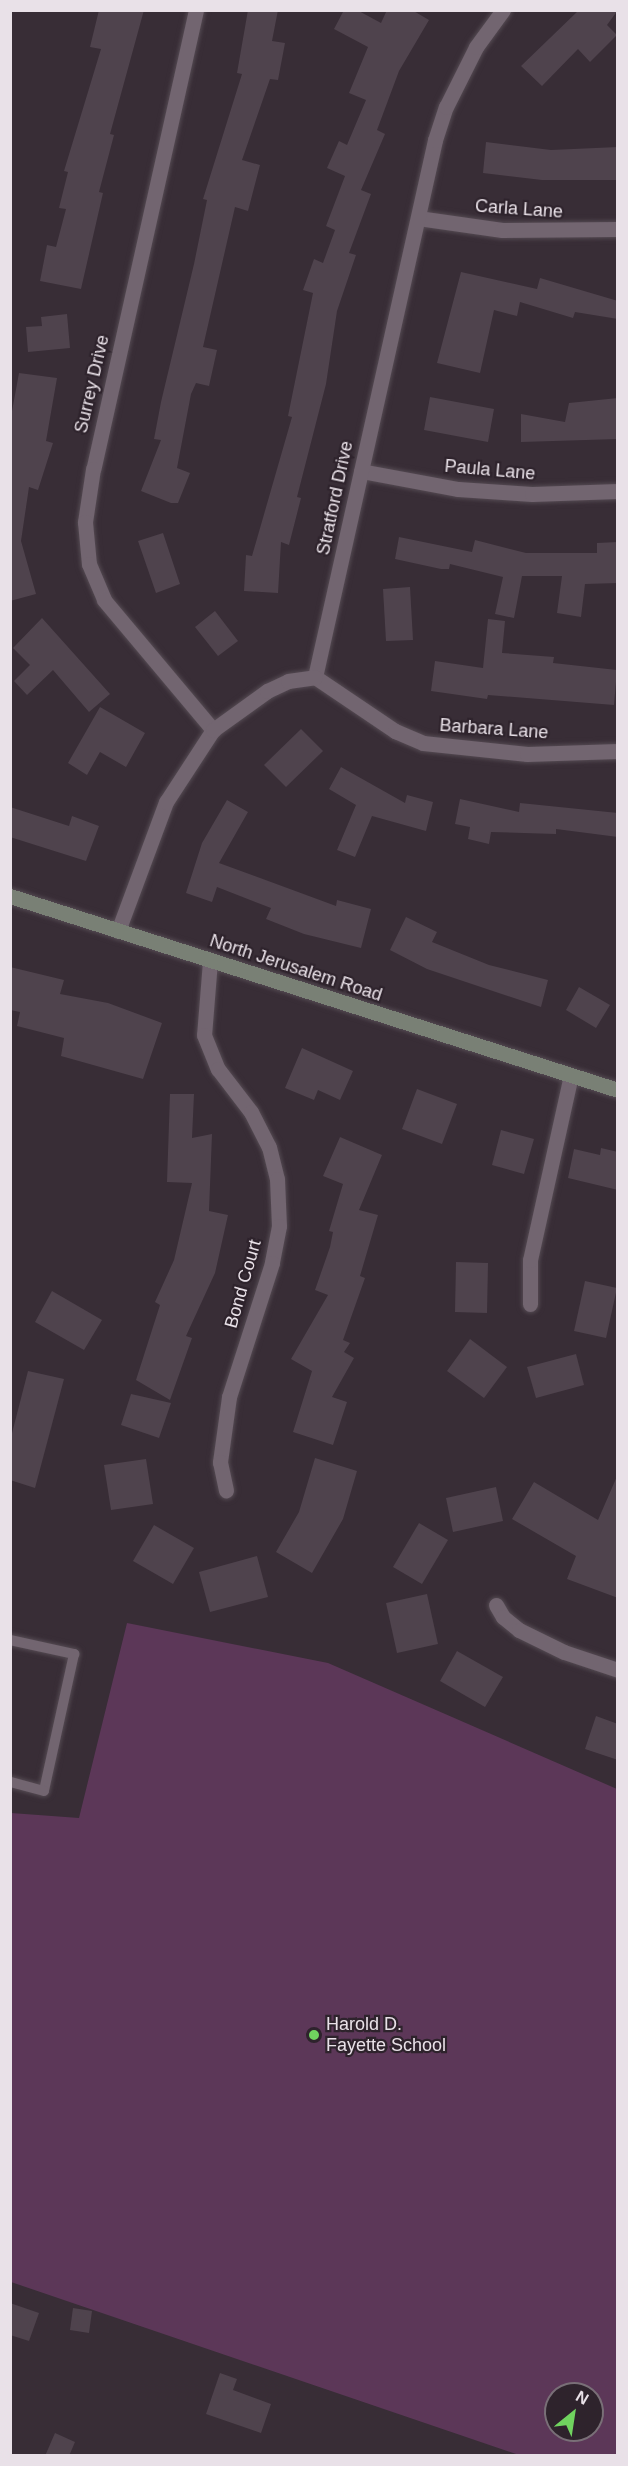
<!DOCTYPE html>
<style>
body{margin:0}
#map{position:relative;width:628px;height:2466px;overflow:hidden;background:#382d36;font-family:Arial,sans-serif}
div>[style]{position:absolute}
.green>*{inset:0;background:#5c3758}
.building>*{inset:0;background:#4f434d}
.roads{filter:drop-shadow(0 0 2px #544a52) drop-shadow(0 0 2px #544a52)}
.service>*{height:10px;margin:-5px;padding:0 5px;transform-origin:5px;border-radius:5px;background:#726570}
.minor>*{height:15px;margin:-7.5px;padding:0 7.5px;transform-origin:7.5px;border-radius:7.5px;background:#726570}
.secondary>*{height:15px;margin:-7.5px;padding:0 7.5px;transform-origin:7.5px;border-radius:7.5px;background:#798075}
.dots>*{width:16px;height:16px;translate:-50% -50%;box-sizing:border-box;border:3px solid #2e232c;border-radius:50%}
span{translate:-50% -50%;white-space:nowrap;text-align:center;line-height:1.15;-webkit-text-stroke:4.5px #2e232c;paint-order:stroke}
.street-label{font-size:18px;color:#e9e1e8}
.poi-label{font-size:18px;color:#e9e1e8}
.left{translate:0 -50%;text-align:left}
.frame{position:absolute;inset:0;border:12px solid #e9e1e8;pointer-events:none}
.north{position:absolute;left:544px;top:2382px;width:60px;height:60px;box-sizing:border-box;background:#2e232c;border:2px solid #796f77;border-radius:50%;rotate:30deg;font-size:16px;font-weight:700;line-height:24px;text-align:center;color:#e9e1e8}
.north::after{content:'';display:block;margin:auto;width:21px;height:27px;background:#70d35f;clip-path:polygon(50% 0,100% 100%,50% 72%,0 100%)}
</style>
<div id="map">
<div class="green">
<div style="clip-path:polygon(evenodd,127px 1623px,328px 1663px,617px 1789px,617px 2455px,519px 2455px,11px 2282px,11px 1813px,79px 1818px,127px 1623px,556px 2394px,592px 2394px,592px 2430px,556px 2430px,556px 2394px)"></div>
</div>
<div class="building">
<div style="clip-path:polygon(99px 10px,144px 10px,110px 134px,114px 135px,99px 192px,103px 193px,81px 289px,40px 281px,47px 245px,56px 247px,66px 209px,59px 208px,68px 172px,64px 171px,101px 49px,90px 47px)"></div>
<div style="clip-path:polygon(248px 10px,278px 10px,272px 41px,285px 43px,278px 80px,270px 79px,242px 160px,260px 165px,248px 211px,235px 207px,203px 347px,217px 350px,209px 386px,196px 383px,191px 394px,177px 468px,190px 473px,178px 503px,171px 503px,141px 491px,161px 440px,154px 439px,161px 402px,194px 264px,207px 200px,203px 199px,242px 74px,237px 73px)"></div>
<div style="clip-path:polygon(344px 10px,357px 10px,381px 23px,387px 10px,412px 10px,429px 20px,399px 71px,377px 130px,385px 134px,361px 190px,371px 194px,349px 253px,356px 255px,337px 311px,326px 384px,297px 497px,301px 498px,289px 545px,281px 542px,278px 593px,244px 591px,246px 555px,252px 556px,292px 417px,288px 416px,313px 293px,303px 290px,314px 259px,323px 263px,335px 230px,326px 226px,345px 176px,327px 168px,339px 141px,347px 145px,366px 100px,349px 93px,368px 47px,334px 29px)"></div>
<div style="clip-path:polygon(579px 10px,618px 10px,607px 25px,617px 35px,590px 62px,578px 49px,542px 86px,521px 66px)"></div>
<div style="clip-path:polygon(486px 142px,551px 150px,618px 147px,618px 180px,542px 180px,483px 173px)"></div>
<div style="clip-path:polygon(461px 272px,537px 289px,540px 278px,618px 301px,618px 319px,575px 312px,573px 318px,520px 302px,517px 316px,494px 310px,480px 373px,437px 363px)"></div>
<div style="clip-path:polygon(67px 314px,70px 348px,28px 352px,26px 327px,42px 326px,41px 317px)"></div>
<div style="clip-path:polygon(19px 373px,57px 378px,46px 441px,53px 443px,38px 490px,29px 487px,21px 541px,36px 594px,10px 601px,10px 422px)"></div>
<div style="clip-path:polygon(430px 397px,494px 409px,488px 442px,424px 430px)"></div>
<div style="clip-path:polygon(618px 398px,618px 439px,521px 442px,521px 414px,565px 422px,569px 403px)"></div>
<div style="clip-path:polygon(163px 533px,180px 584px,156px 593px,138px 541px)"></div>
<div style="clip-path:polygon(399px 537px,472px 552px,475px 540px,526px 553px,597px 553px,597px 543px,618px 542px,618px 583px,585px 584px,581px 617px,557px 613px,562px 576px,522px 576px,514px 618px,495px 614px,503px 577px,450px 564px,449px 569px,441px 569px,395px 559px)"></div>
<div style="clip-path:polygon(410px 587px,413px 640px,386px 641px,383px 589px)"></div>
<div style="clip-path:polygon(215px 611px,238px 641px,218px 656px,195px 627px)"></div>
<div style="clip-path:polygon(42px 618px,110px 694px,89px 712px,53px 670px,27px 695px,14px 681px,30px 665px,13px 648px)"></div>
<div style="clip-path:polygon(488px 619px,505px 621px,502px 653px,554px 657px,553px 663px,617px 670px,614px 705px,488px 695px,487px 699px,431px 691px,435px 661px,483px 668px)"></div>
<div style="clip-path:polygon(100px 707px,145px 733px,126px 767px,100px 752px,87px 775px,68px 763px)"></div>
<div style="clip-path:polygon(301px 729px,323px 751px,286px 787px,264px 765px)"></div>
<div style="clip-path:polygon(341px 767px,405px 803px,407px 795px,433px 802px,426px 831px,372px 816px,355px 857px,337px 850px,356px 805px,329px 789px)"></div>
<div style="clip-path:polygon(460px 799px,519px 812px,520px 803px,618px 813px,618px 837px,556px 829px,556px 834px,491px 832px,489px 844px,468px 839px,470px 827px,455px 824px)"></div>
<div style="clip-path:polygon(227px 800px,248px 812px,219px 863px,336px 906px,337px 900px,371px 909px,361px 948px,304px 934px,266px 919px,271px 908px,217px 887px,212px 902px,186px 893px,202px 843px)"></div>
<div style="clip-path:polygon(10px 807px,69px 826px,72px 816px,99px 826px,86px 861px,10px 837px)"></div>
<div style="clip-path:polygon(406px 917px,437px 932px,432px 942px,489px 965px,548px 980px,541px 1007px,427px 969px,390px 950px)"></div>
<div style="clip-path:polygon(10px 967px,64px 980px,60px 994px,108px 1003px,162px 1023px,143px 1079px,61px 1056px,64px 1038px,17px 1026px,20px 1012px,10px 1010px)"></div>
<div style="clip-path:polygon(579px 987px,610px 1005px,596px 1028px,566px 1010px)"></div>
<div style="clip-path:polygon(302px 1048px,353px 1071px,340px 1100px,318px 1090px,314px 1100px,285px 1088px)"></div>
<div style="clip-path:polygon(417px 1089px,457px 1104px,442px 1144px,402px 1129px)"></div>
<div style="clip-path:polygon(170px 1094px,194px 1094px,192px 1138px,212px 1134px,209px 1211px,228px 1215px,215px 1273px,186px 1336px,192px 1338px,170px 1400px,136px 1380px,160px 1305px,155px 1302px,174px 1260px,192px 1183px,167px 1182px)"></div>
<div style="clip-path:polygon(501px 1130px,534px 1139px,524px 1174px,492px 1165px)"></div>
<div style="clip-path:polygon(340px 1137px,382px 1155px,359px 1210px,378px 1215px,360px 1276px,365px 1278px,343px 1340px,350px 1343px,344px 1352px,354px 1358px,332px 1397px,347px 1402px,333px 1445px,293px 1432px,312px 1371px,291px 1359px,328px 1295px,315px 1290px,330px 1247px,333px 1232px,329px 1231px,343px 1184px,323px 1176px)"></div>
<div style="clip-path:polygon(601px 1148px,618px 1152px,618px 1190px,568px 1178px,574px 1149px,600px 1155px)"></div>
<div style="clip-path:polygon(456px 1262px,488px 1263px,487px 1313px,455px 1312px)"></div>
<div style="clip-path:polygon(585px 1281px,617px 1288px,606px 1338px,574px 1331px)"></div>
<div style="clip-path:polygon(52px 1291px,102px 1320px,84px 1350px,35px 1322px)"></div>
<div style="clip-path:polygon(470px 1339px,507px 1367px,484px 1398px,447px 1371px)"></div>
<div style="clip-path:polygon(576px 1354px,584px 1385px,536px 1398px,527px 1367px)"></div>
<div style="clip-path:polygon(28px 1371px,64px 1379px,35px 1488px,10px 1480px,10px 1441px)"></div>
<div style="clip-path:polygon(131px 1394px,171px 1403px,159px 1438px,121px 1425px)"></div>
<div style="clip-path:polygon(315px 1458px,357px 1471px,343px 1519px,312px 1573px,276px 1552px,299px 1512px)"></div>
<div style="clip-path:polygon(146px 1459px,153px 1504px,111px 1510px,104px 1465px)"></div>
<div style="clip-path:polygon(618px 1474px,618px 1598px,567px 1579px,576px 1556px,512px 1519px,534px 1482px,598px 1520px)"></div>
<div style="clip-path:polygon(496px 1487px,503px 1521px,453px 1532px,446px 1498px)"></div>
<div style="clip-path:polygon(419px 1523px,448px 1540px,422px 1584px,393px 1567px)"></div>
<div style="clip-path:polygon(154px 1525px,194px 1548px,173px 1584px,133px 1561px)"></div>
<div style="clip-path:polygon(257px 1556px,268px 1597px,210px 1612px,199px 1572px)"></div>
<div style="clip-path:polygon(427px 1594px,438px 1644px,397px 1653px,386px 1603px)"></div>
<div style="clip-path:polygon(457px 1651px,503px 1677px,485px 1707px,440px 1681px)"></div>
<div style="clip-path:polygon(596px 1716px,618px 1724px,618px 1760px,585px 1749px)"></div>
<div style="clip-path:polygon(10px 2303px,39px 2313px,29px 2341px,10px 2335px)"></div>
<div style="clip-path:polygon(73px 2308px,92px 2311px,89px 2333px,70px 2330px)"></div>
<div style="clip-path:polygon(220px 2373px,237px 2379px,233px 2390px,271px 2404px,261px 2433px,206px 2414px)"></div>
<div style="clip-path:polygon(55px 2433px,75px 2442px,69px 2456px,45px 2456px)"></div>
</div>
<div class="roads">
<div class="service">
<div style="left:10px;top:1640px;width:66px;rotate:12.3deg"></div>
<div style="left:74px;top:1654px;width:140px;rotate:102.4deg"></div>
<div style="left:44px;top:1791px;width:35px;rotate:-165deg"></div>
</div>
<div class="minor">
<div style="left:196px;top:10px;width:470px;rotate:102.6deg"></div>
<div style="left:93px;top:469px;width:54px;rotate:98.6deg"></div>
<div style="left:85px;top:522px;width:42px;rotate:84.6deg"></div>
<div style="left:89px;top:564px;width:39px;rotate:67deg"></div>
<div style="left:104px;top:600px;width:170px;rotate:50deg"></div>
<div style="left:418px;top:218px;width:85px;rotate:8.1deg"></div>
<div style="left:502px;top:230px;width:116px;rotate:-0.5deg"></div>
<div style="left:361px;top:471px;width:99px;rotate:10.5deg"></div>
<div style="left:458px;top:489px;width:74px;rotate:3.9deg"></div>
<div style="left:532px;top:494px;width:86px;rotate:-2deg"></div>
<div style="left:315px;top:677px;width:550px;rotate:-77.4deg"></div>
<div style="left:435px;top:140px;width:35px;rotate:-72deg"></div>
<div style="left:446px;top:107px;width:67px;rotate:-63.4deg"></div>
<div style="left:476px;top:47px;width:46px;rotate:-53.9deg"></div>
<div style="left:315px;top:677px;width:97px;rotate:34deg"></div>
<div style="left:395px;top:731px;width:30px;rotate:23deg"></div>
<div style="left:423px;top:743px;width:105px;rotate:6deg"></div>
<div style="left:527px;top:754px;width:91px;rotate:-1.9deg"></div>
<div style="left:118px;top:931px;width:138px;rotate:-69.6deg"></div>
<div style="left:166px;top:802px;width:86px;rotate:-56.9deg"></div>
<div style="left:213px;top:730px;width:67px;rotate:-35.8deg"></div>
<div style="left:267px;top:691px;width:23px;rotate:-25deg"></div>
<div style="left:288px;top:681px;width:27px;rotate:-8deg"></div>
<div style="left:210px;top:961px;width:74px;rotate:94.6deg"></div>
<div style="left:204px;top:1035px;width:37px;rotate:68deg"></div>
<div style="left:218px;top:1069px;width:54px;rotate:52.5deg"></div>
<div style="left:251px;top:1112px;width:39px;rotate:63deg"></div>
<div style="left:269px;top:1147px;width:33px;rotate:76deg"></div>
<div style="left:277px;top:1179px;width:47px;rotate:87.6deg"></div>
<div style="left:279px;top:1226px;width:38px;rotate:101deg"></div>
<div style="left:272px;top:1263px;width:141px;rotate:107.8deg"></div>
<div style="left:229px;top:1397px;width:66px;rotate:97.9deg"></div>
<div style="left:220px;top:1462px;width:29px;rotate:78deg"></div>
<div style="left:530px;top:1304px;width:44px;rotate:-90deg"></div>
<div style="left:530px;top:1260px;width:189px;rotate:-77.5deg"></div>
<div style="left:496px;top:1605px;width:14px;rotate:60deg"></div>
<div style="left:503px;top:1617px;width:21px;rotate:39deg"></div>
<div style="left:519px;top:1630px;width:50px;rotate:26.1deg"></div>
<div style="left:564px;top:1652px;width:57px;rotate:18.4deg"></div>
</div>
<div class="secondary">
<div style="left:10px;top:896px;width:638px;rotate:17.7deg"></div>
</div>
</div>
<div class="dots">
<div style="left:314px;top:2035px;background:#70d35f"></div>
</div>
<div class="street-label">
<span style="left:519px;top:209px;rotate:4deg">Carla Lane</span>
<span style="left:92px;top:384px;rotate:-77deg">Surrey Drive</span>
<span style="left:490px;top:470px;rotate:5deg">Paula Lane</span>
<span style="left:335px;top:498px;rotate:-78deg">Stratford Drive</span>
<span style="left:494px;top:729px;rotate:4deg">Barbara Lane</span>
<span style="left:296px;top:968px;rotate:18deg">North Jerusalem Road</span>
<span style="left:243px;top:1284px;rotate:-74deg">Bond Court</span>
</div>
<div class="poi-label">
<span class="left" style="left:326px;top:2035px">Harold D.<br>Fayette School</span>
</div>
<div class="frame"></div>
<div class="north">N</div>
</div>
